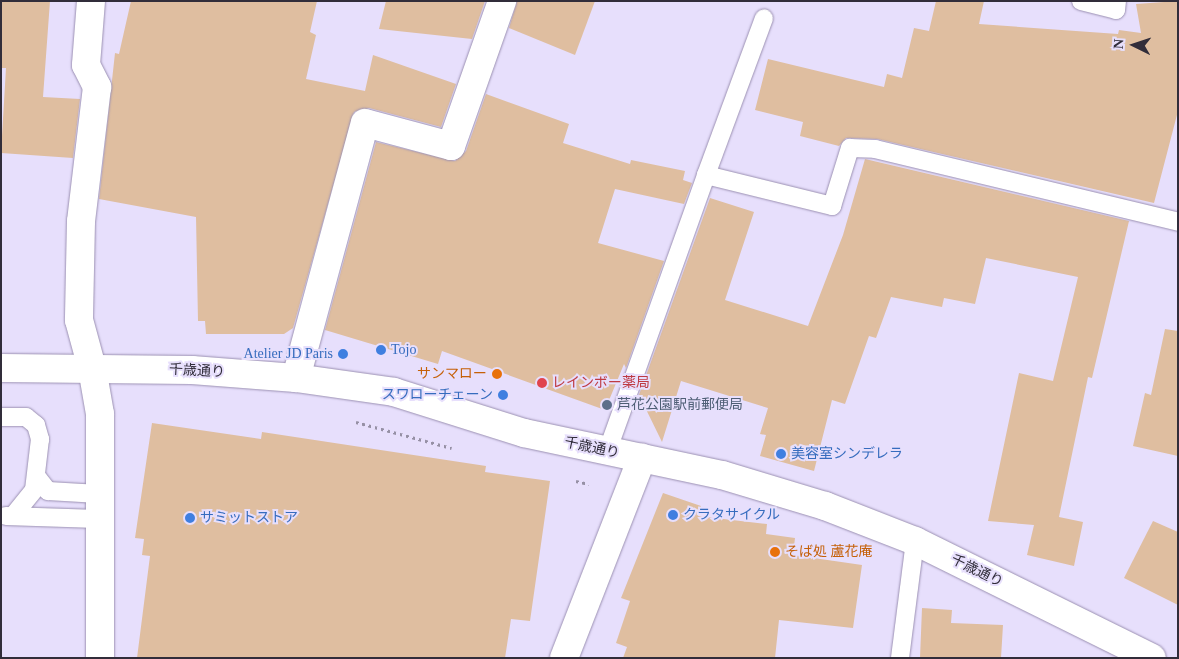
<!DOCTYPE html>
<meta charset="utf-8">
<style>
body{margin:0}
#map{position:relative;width:1179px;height:659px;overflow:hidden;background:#e7dffc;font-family:"Times New Roman","Noto Sans JP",serif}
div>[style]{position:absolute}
.building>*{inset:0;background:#dfbea0}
.path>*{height:3px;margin-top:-1.5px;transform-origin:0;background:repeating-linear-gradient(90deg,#9690a5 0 2.5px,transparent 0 6.5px)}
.roads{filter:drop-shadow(0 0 1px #9b90b2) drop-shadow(0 0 1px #9b90b2)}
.service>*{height:18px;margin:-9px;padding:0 9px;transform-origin:9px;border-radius:9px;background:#fff}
.minor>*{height:28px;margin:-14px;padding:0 14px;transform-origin:14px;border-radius:14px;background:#fff}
.tertiary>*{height:28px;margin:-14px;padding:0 14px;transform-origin:14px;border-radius:14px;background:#fff}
.dots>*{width:14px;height:14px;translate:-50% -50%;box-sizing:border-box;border:2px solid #e7dffc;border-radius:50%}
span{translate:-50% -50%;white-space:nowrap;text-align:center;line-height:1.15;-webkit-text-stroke:4px #e7dffc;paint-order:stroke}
.shop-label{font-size:14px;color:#366cbe}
.left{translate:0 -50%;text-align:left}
.right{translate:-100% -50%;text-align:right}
.street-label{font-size:14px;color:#312d3a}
.food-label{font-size:14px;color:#c56008}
.health-label{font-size:14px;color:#be3a42}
.service-label{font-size:14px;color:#4e5e75}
.frame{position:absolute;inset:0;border:2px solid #312d3a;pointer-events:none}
.north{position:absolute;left:1109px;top:20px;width:50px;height:50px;-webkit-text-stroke:4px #e7dffc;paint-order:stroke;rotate:274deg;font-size:14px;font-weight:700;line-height:20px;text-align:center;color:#312d3a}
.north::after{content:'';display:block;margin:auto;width:18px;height:22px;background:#312d3a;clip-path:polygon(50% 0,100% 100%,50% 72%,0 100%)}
</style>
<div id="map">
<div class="building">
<div style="clip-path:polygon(1px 1px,50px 1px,43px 97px,80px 99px,73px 158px,1px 153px,6px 68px,1px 68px)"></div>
<div style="clip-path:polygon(131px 1px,317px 1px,310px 32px,316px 35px,306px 79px,365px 91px,373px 55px,456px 84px,441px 127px,369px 108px,354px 112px,293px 328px,284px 334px,206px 334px,205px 321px,198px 321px,196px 217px,99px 199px,115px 53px,119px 54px)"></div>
<div style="clip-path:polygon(386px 1px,485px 1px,472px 39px,379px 29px)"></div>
<div style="clip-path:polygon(517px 1px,595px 1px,575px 55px,509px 28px)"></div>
<div style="clip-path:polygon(936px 1px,984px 1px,979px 24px,1118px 34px,1119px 30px,1141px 33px,1136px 4px,1178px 1px,1178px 111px,1154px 203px,877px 139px,846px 138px,839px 146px,800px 136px,803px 122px,755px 110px,768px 59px,884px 87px,887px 74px,902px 78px,914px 28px,929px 31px)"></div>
<div style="clip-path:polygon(486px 94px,569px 124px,563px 143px,630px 164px,631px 160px,685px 171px,683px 180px,692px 183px,684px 204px,615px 189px,598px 243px,664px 261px,626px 368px,624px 364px,605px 410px,442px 351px,438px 364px,325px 330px,376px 142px,455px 161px,466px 151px)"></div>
<div style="clip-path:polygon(865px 159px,1129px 221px,1092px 378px,1088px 377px,1059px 517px,1083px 522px,1074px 566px,1027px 555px,1034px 525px,988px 521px,1019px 373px,1053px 381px,1078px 277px,986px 258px,975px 304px,944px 298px,942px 307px,891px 297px,876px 338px,869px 336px,845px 404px,832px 400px,814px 471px,760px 456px,766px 435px,760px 434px,768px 408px,681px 381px,662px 442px,639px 395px,710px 198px,754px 212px,725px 300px,808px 326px,843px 235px)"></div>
<div style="clip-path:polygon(1165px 329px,1178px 331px,1178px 456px,1133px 446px,1145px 393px,1151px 395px)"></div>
<div style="clip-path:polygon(152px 423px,261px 439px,262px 432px,486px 466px,485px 472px,550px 481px,530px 621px,511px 619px,505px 658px,137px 658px,150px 556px,142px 555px,144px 539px,135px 538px)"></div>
<div style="clip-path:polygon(663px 493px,701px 506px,698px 516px,767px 524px,766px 534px,795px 538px,793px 555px,862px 565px,853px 628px,779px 620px,775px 658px,623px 658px,627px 647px,616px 643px,630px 601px,621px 598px)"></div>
<div style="clip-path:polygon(1153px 521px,1178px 532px,1178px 605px,1124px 578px)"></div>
<div style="clip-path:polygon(922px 608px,952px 610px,951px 623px,1003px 625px,1001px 658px,920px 658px)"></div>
</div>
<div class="path">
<div style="left:356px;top:422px;width:99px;rotate:15.2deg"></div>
<div style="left:576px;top:481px;width:13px;rotate:13deg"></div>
</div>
<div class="roads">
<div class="service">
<div style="left:1081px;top:1px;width:36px;rotate:14deg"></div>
<div style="left:1116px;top:10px;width:9px;rotate:-84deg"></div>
<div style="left:706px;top:175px;width:167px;rotate:-69.7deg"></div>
<div style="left:1px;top:417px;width:25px"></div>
<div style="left:26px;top:417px;width:13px;rotate:39deg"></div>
<div style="left:36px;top:425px;width:15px;rotate:74deg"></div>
<div style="left:40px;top:439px;width:51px;rotate:96.7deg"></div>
<div style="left:34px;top:490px;width:33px;rotate:129deg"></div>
<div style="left:607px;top:452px;width:294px;rotate:-70.3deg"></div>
<div style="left:706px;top:175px;width:130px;rotate:13.8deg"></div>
<div style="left:832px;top:206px;width:61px;rotate:-72.8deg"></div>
<div style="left:850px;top:148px;width:25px;rotate:2deg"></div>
<div style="left:875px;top:149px;width:312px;rotate:13.5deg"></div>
<div style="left:37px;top:477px;width:18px;rotate:52deg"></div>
<div style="left:48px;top:491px;width:51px;rotate:3.4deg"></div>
<div style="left:6px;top:516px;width:92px;rotate:1.9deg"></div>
<div style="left:900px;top:658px;width:118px;rotate:-82.7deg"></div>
</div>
<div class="minor">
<div style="left:91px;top:1px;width:64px;rotate:94.5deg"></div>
<div style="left:86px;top:65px;width:25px;rotate:63deg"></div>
<div style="left:97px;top:87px;width:135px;rotate:96.8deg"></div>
<div style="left:81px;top:221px;width:99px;rotate:91.2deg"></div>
<div style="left:79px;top:320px;width:50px;rotate:74.8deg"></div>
<div style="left:296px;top:378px;width:264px;rotate:-74.9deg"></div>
<div style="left:365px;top:123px;width:89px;rotate:15deg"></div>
<div style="left:451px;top:146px;width:154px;rotate:-70.6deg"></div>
</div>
<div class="tertiary">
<div style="left:1px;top:368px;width:191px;rotate:0.6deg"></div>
<div style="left:192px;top:370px;width:104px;rotate:4.4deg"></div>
<div style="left:296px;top:378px;width:99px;rotate:8.1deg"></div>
<div style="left:394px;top:392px;width:136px;rotate:17.5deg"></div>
<div style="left:524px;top:433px;width:202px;rotate:12deg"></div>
<div style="left:722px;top:475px;width:108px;rotate:16.8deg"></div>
<div style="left:825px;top:506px;width:97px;rotate:21.3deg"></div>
<div style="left:915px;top:541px;width:264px;rotate:26.3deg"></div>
<div style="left:92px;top:368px;width:47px;rotate:80.1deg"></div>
<div style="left:100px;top:414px;width:244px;rotate:90deg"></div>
<div style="left:564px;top:658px;width:215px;rotate:-68.7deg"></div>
</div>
</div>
<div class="dots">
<div style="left:381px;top:350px;background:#3f7fe0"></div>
<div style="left:343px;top:354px;background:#3f7fe0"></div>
<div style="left:497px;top:374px;background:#e8710a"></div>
<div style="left:542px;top:383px;background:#e0444e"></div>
<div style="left:503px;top:395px;background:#3f7fe0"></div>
<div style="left:607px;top:405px;background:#5c6f8a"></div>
<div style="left:781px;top:454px;background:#3f7fe0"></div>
<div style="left:673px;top:515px;background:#3f7fe0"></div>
<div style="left:190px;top:518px;background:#3f7fe0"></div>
<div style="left:775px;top:552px;background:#e8710a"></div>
</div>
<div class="shop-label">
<span class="left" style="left:391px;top:350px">Tojo</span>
<span class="right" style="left:333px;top:354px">Atelier JD Paris</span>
<span class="right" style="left:493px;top:395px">スワローチェーン</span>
<span class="left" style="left:791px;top:454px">美容室シンデレラ</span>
<span class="left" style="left:683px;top:515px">クラタサイクル</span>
<span class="left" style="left:200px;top:518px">サミットストア</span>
</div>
<div class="street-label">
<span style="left:197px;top:371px;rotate:3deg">千歳通り</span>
<span style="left:592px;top:448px;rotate:12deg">千歳通り</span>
<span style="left:977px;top:571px;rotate:26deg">千歳通り</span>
</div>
<div class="food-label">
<span class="right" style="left:487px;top:374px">サンマロー</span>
<span class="left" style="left:785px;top:552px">そば処 蘆花庵</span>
</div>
<div class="health-label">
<span class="left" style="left:552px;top:383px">レインボー薬局</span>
</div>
<div class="service-label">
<span class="left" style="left:617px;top:405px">芦花公園駅前郵便局</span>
</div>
<div class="frame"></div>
<div class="north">N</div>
</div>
